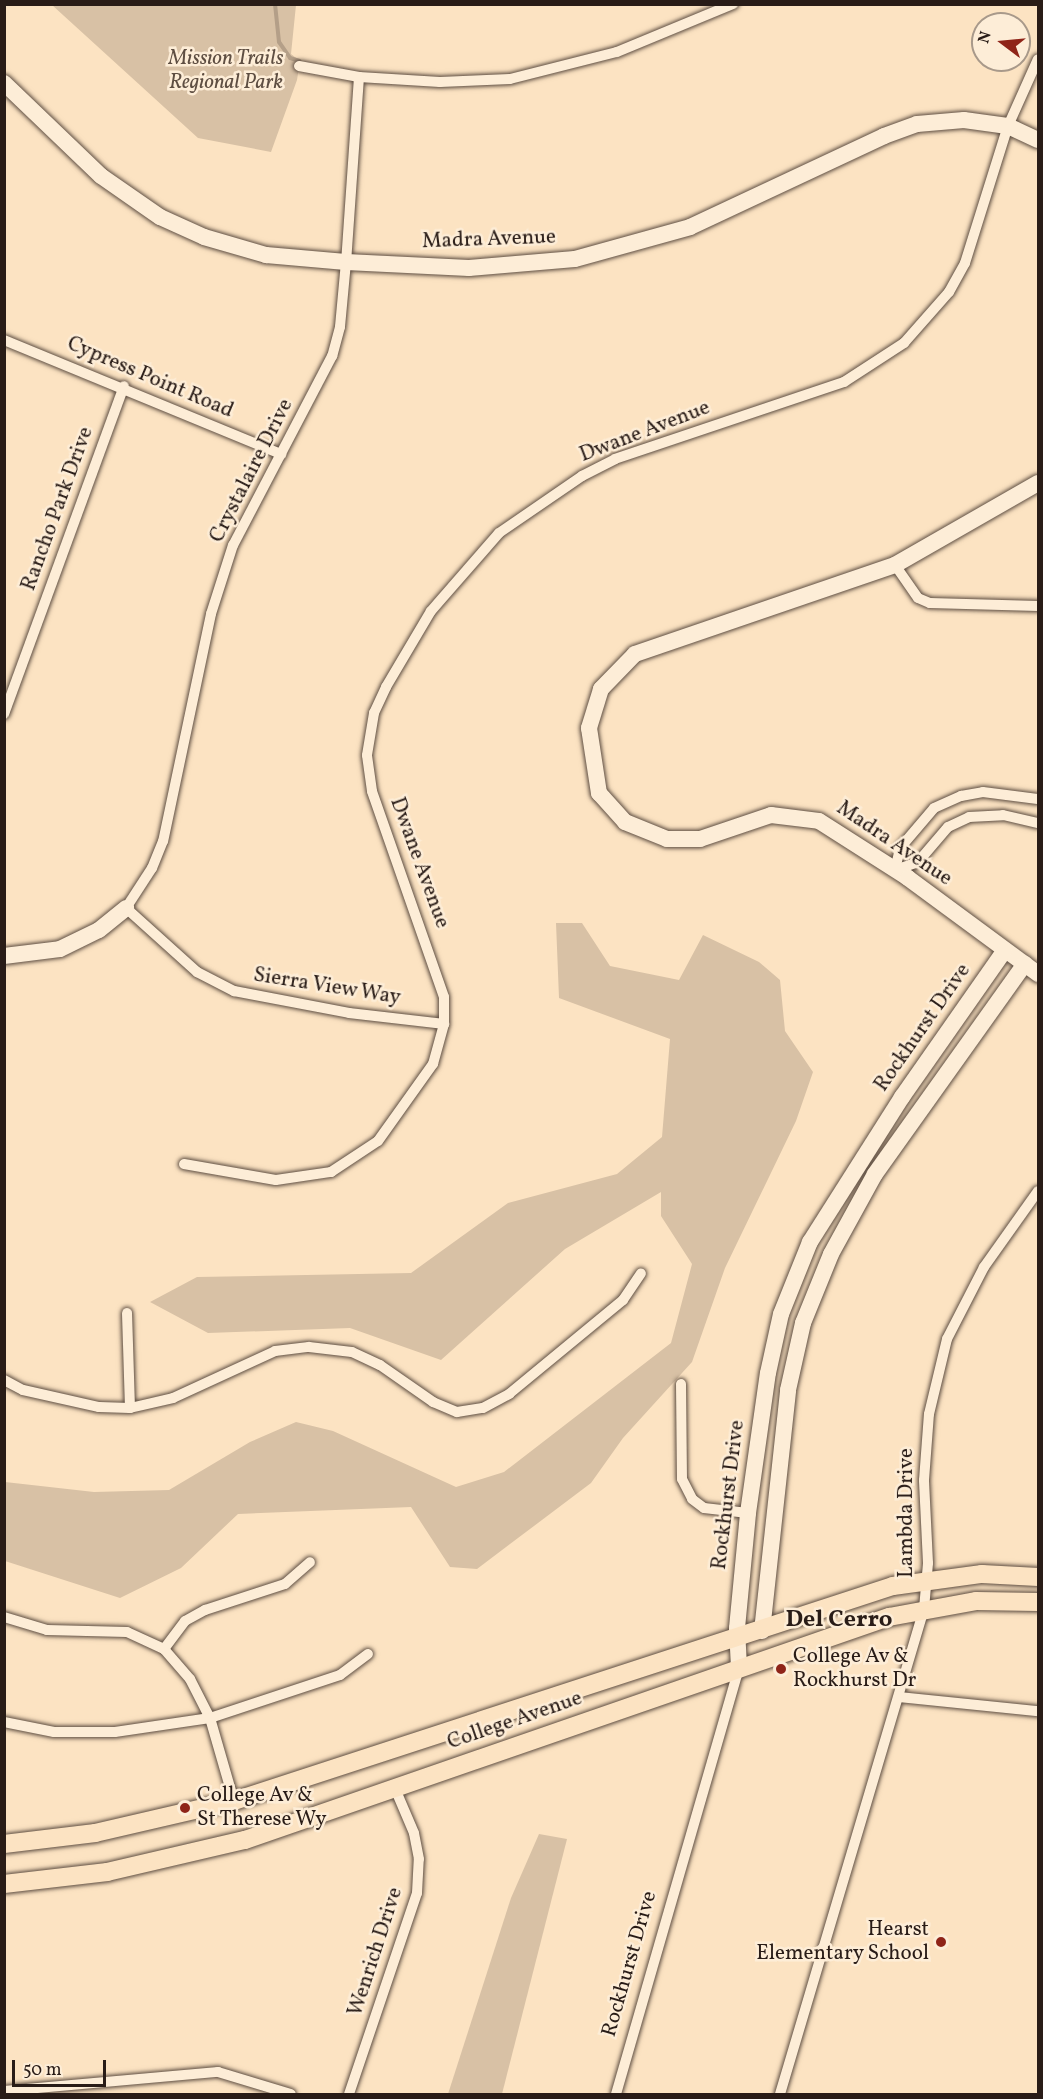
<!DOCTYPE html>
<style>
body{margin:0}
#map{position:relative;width:1043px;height:2099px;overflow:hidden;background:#fce3c2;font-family:Vollkorn,serif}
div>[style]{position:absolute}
.green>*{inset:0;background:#d8c1a5}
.stream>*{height:4px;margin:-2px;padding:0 2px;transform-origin:2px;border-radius:2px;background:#b49f88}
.roads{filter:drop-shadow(0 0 2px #5e4e42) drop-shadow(0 0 2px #5e4e42)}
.street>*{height:10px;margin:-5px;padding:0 5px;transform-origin:5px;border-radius:5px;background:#fdedd7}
.secondary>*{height:16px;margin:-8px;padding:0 8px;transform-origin:8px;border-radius:8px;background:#fdedd7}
.primary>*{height:18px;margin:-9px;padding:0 9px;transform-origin:9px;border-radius:9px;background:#fce3c2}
.dots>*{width:16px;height:16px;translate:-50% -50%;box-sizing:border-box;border:3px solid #fdedd7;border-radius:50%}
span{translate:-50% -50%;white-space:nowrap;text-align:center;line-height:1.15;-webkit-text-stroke:5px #fdedd7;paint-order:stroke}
.park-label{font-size:21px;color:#5e4e42;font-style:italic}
.street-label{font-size:21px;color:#291c17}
.poi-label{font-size:21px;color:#291c17}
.left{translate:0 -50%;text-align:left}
.right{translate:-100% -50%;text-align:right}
.quarter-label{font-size:24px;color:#291c17;font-weight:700}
.frame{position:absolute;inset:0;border:6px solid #291c17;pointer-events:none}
.north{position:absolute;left:971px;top:12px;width:60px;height:60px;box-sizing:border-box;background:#fdedd7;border:2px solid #a8998a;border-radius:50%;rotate:286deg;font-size:16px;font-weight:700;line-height:24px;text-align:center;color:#291c17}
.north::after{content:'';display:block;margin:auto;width:21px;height:27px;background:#8f2418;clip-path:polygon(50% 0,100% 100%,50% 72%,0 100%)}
.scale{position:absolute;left:12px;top:2060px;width:94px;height:27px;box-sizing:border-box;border:3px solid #291c17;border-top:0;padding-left:8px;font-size:18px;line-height:21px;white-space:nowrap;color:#291c17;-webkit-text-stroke:4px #fdedd7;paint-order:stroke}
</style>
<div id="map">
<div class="green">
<div style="clip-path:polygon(52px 5px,296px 5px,291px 54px,300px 61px,297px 80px,271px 152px,198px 138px)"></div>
<div style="clip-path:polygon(556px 923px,582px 923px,610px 966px,679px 980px,703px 935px,759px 962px,780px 980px,785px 1031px,813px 1072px,796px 1121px,725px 1268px,692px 1362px,623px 1438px,591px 1483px,477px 1569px,450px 1567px,411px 1507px,238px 1514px,181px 1568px,120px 1598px,5px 1561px,5px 1482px,94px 1492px,169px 1490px,250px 1442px,296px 1422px,333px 1431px,456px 1487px,504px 1472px,671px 1343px,692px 1264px,661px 1216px,661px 1192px,565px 1249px,441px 1360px,350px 1328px,208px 1333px,150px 1302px,197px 1277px,411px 1273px,508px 1203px,617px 1174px,662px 1137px,670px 1039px,559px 998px)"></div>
<div style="clip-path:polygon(539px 1834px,567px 1839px,502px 2094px,448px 2094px,511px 1898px)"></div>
</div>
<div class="stream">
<div style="left:275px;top:4px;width:38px;rotate:84deg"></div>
<div style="left:279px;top:42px;width:19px;rotate:55deg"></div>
<div style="left:290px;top:58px;width:10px;rotate:17deg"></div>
</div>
<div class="roads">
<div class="street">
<div style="left:299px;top:66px;width:61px;rotate:10.4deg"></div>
<div style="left:359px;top:77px;width:81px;rotate:3.5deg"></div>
<div style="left:440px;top:82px;width:70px;rotate:-2.5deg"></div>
<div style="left:510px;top:79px;width:110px;rotate:-14.2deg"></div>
<div style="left:617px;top:52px;width:126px;rotate:-22.5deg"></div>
<div style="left:359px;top:77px;width:185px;rotate:94deg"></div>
<div style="left:346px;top:262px;width:65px;rotate:95.3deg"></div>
<div style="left:340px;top:327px;width:30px;rotate:105deg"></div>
<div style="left:332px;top:356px;width:213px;rotate:117.6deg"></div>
<div style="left:233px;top:545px;width:72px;rotate:107.7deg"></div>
<div style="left:211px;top:614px;width:232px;rotate:101.9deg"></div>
<div style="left:163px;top:841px;width:29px;rotate:112deg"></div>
<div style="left:152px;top:868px;width:48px;rotate:123deg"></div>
<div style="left:126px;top:908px;width:96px;rotate:42deg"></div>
<div style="left:197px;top:972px;width:42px;rotate:27.2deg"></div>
<div style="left:234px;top:991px;width:117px;rotate:10.8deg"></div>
<div style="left:349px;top:1013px;width:96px;rotate:6.6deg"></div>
<div style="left:4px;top:340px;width:300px;rotate:22.4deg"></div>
<div style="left:895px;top:565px;width:40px;rotate:55.1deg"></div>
<div style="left:918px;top:598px;width:13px;rotate:23deg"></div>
<div style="left:930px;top:603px;width:108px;rotate:1.6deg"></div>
<div style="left:4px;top:714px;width:349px;rotate:-69.9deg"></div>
<div style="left:895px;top:870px;width:23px;rotate:-77deg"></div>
<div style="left:900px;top:848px;width:52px;rotate:-49.6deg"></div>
<div style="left:934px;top:808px;width:30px;rotate:-24deg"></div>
<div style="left:961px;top:796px;width:22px;rotate:-10deg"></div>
<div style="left:983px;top:792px;width:55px;rotate:7.3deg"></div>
<div style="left:895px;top:870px;width:24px;rotate:-19deg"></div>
<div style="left:918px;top:862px;width:46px;rotate:-49.4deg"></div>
<div style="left:948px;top:827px;width:23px;rotate:-25deg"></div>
<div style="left:969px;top:817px;width:34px;rotate:-3deg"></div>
<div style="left:1003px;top:815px;width:36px;rotate:13deg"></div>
<div style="left:184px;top:1164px;width:93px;rotate:9.9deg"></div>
<div style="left:276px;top:1180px;width:56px;rotate:-8.3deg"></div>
<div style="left:331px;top:1172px;width:56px;rotate:-33.4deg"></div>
<div style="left:378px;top:1141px;width:95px;rotate:-54.5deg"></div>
<div style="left:433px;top:1064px;width:41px;rotate:-74.6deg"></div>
<div style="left:444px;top:1024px;width:27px;rotate:-90deg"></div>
<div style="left:444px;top:997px;width:218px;rotate:-109.3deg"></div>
<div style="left:372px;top:791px;width:36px;rotate:-98deg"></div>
<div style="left:367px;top:755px;width:43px;rotate:-80.5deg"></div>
<div style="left:374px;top:713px;width:29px;rotate:-65deg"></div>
<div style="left:386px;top:687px;width:88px;rotate:-59.4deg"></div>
<div style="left:431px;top:611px;width:103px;rotate:-48.9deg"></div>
<div style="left:499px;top:533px;width:101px;rotate:-34.5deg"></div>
<div style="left:582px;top:476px;width:37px;rotate:-27deg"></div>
<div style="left:615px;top:459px;width:242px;rotate:-18.6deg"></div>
<div style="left:844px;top:382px;width:72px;rotate:-33deg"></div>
<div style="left:904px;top:343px;width:68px;rotate:-48.6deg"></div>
<div style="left:949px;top:292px;width:33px;rotate:-61deg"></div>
<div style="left:965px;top:263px;width:144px;rotate:-72.6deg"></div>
<div style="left:1008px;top:126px;width:73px;rotate:-65.9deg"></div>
<div style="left:127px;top:1313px;width:95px;rotate:88.2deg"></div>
<div style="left:4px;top:1380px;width:21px;rotate:28deg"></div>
<div style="left:23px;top:1390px;width:78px;rotate:12.6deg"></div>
<div style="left:99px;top:1407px;width:31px;rotate:2deg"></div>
<div style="left:130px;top:1408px;width:44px;rotate:-13.1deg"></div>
<div style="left:173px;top:1398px;width:112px;rotate:-24.7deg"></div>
<div style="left:275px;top:1351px;width:34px;rotate:-7deg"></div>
<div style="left:309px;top:1347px;width:43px;rotate:6.6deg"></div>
<div style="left:352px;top:1352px;width:31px;rotate:25deg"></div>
<div style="left:380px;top:1365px;width:65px;rotate:34.9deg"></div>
<div style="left:433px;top:1402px;width:26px;rotate:23deg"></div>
<div style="left:457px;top:1412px;width:26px;rotate:-9deg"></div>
<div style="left:483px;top:1408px;width:30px;rotate:-28deg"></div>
<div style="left:509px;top:1394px;width:148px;rotate:-39.5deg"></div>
<div style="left:623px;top:1300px;width:32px;rotate:-56deg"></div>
<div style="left:681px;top:1384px;width:95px;rotate:89.4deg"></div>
<div style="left:682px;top:1479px;width:22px;rotate:63deg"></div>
<div style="left:692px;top:1499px;width:15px;rotate:37deg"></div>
<div style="left:704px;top:1508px;width:44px;rotate:6.5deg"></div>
<div style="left:4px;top:1617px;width:45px;rotate:16.8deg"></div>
<div style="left:47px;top:1630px;width:80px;rotate:1.4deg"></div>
<div style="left:127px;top:1632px;width:41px;rotate:24.7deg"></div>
<div style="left:164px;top:1649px;width:40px;rotate:49deg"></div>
<div style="left:190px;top:1679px;width:44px;rotate:62.9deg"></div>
<div style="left:210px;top:1718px;width:86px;rotate:73.9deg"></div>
<div style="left:164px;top:1649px;width:35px;rotate:-53deg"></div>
<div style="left:185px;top:1621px;width:23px;rotate:-29deg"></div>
<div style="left:205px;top:1610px;width:84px;rotate:-18deg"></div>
<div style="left:285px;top:1584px;width:33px;rotate:-41deg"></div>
<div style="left:899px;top:1697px;width:140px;rotate:5.8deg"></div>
<div style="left:4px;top:1722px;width:51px;rotate:11.3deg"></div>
<div style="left:54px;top:1732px;width:61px"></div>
<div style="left:115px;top:1732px;width:96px;rotate:-8.4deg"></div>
<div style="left:210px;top:1718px;width:137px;rotate:-18.3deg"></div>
<div style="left:340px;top:1675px;width:35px;rotate:-37deg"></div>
<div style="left:4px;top:2091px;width:215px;rotate:-5.1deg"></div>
<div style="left:218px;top:2072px;width:76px;rotate:16.8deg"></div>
<div style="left:349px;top:2094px;width:212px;rotate:-71.3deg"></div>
<div style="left:417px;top:1893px;width:34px;rotate:-87deg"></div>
<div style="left:419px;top:1859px;width:26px;rotate:-101deg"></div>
<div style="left:414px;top:1833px;width:51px;rotate:-113.1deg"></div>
<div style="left:616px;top:2094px;width:443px;rotate:-73.9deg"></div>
<div style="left:780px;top:2094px;width:506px;rotate:-73.46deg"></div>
<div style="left:924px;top:1609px;width:46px;rotate:-85deg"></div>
<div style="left:928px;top:1563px;width:83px;rotate:-92.8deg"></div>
<div style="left:924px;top:1480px;width:66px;rotate:-85.7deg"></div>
<div style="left:929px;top:1414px;width:77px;rotate:-76.5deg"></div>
<div style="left:947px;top:1339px;width:81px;rotate:-62.8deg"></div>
<div style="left:984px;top:1267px;width:93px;rotate:-54.6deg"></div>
</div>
<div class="secondary">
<div style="left:4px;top:83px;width:134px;rotate:43.8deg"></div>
<div style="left:101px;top:176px;width:72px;rotate:34.8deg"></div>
<div style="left:160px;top:217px;width:48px;rotate:24.4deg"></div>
<div style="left:204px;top:237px;width:65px;rotate:16.2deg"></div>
<div style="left:266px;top:255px;width:80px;rotate:5deg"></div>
<div style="left:346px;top:262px;width:123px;rotate:2.8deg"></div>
<div style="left:469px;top:268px;width:106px;rotate:-4.9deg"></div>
<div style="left:575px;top:259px;width:119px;rotate:-15.5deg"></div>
<div style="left:690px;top:227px;width:214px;rotate:-25.1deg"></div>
<div style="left:884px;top:136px;width:35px;rotate:-20deg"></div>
<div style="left:917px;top:124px;width:47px;rotate:-4.9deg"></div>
<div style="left:964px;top:120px;width:44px;rotate:7.8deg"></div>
<div style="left:1008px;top:126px;width:33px;rotate:25deg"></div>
<div style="left:1038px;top:483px;width:165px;rotate:150.2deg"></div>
<div style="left:895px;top:565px;width:275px;rotate:161.1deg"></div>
<div style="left:635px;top:654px;width:49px;rotate:134.2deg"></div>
<div style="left:601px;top:689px;width:41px;rotate:107.1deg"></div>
<div style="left:589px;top:728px;width:66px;rotate:81.3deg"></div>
<div style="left:599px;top:793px;width:39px;rotate:48deg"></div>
<div style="left:625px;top:822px;width:45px;rotate:22deg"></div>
<div style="left:667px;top:839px;width:33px"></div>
<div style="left:700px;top:839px;width:75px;rotate:-18.7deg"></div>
<div style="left:771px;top:815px;width:48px;rotate:7.1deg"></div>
<div style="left:819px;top:821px;width:106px;rotate:32.6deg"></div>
<div style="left:908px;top:878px;width:162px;rotate:36.4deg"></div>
<div style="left:4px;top:956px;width:56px;rotate:-7.1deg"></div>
<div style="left:60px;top:949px;width:43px;rotate:-26deg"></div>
<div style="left:99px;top:930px;width:35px;rotate:-39deg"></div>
<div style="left:762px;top:1631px;width:242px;rotate:-83.8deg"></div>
<div style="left:788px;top:1390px;width:69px;rotate:-77.4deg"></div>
<div style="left:803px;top:1323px;width:74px;rotate:-67.9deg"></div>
<div style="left:831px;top:1254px;width:91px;rotate:-61.2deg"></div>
<div style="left:875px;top:1174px;width:258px;rotate:-54.5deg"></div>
<div style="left:739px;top:1667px;width:39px;rotate:-93deg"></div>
<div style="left:737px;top:1628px;width:116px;rotate:-84.5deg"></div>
<div style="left:748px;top:1513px;width:141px;rotate:-81.9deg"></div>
<div style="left:768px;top:1373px;width:60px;rotate:-77.6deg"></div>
<div style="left:781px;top:1314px;width:78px;rotate:-68.1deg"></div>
<div style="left:810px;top:1242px;width:172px;rotate:-57.6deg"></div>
<div style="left:902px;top:1097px;width:179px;rotate:-55deg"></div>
</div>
<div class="primary">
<div style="left:4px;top:1844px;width:92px;rotate:-6.9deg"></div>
<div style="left:95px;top:1833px;width:143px;rotate:-13deg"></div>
<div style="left:234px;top:1801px;width:693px;rotate:-18.07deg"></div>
<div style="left:893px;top:1586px;width:90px;rotate:-7.7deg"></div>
<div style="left:982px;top:1574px;width:56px;rotate:3.1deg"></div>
<div style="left:4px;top:1884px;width:104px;rotate:-6.6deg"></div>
<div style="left:107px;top:1872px;width:142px;rotate:-13.1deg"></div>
<div style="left:245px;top:1840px;width:682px;rotate:-19.1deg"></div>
<div style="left:889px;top:1617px;width:88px;rotate:-10.4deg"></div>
<div style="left:976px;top:1601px;width:62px;rotate:0.9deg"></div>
</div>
</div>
<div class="dots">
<div style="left:781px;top:1669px;background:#8f2418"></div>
<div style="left:185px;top:1808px;background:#8f2418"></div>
<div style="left:941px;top:1942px;background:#8f2418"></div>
</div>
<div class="park-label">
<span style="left:226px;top:71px">Mission Trails<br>Regional Park</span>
</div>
<div class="street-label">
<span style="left:489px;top:240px;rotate:-2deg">Madra Avenue</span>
<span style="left:150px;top:378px;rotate:23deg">Cypress Point Road</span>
<span style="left:645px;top:432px;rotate:-21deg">Dwane Avenue</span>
<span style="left:252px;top:471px;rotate:-63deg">Crystalaire Drive</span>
<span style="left:58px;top:509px;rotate:-70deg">Rancho Park Drive</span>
<span style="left:894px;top:844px;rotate:34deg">Madra Avenue</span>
<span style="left:419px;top:863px;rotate:70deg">Dwane Avenue</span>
<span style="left:327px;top:987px;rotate:9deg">Sierra View Way</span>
<span style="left:923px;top:1028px;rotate:-55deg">Rockhurst Drive</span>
<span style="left:729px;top:1495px;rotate:-83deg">Rockhurst Drive</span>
<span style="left:907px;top:1513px;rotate:-90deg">Lambda Drive</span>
<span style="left:515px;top:1721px;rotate:-19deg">College Avenue</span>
<span style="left:376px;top:1952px;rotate:-72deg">Wenrich Drive</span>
<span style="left:630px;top:1964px;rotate:-74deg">Rockhurst Drive</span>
</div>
<div class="poi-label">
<span class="left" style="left:793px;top:1669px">College Av &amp;<br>Rockhurst Dr</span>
<span class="left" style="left:197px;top:1808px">College Av &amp;<br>St Therese Wy</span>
<span class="right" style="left:929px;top:1942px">Hearst<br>Elementary School</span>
</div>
<div class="quarter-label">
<span style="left:839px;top:1621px">Del Cerro</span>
</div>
<div class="frame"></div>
<div class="north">N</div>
<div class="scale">50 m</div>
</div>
